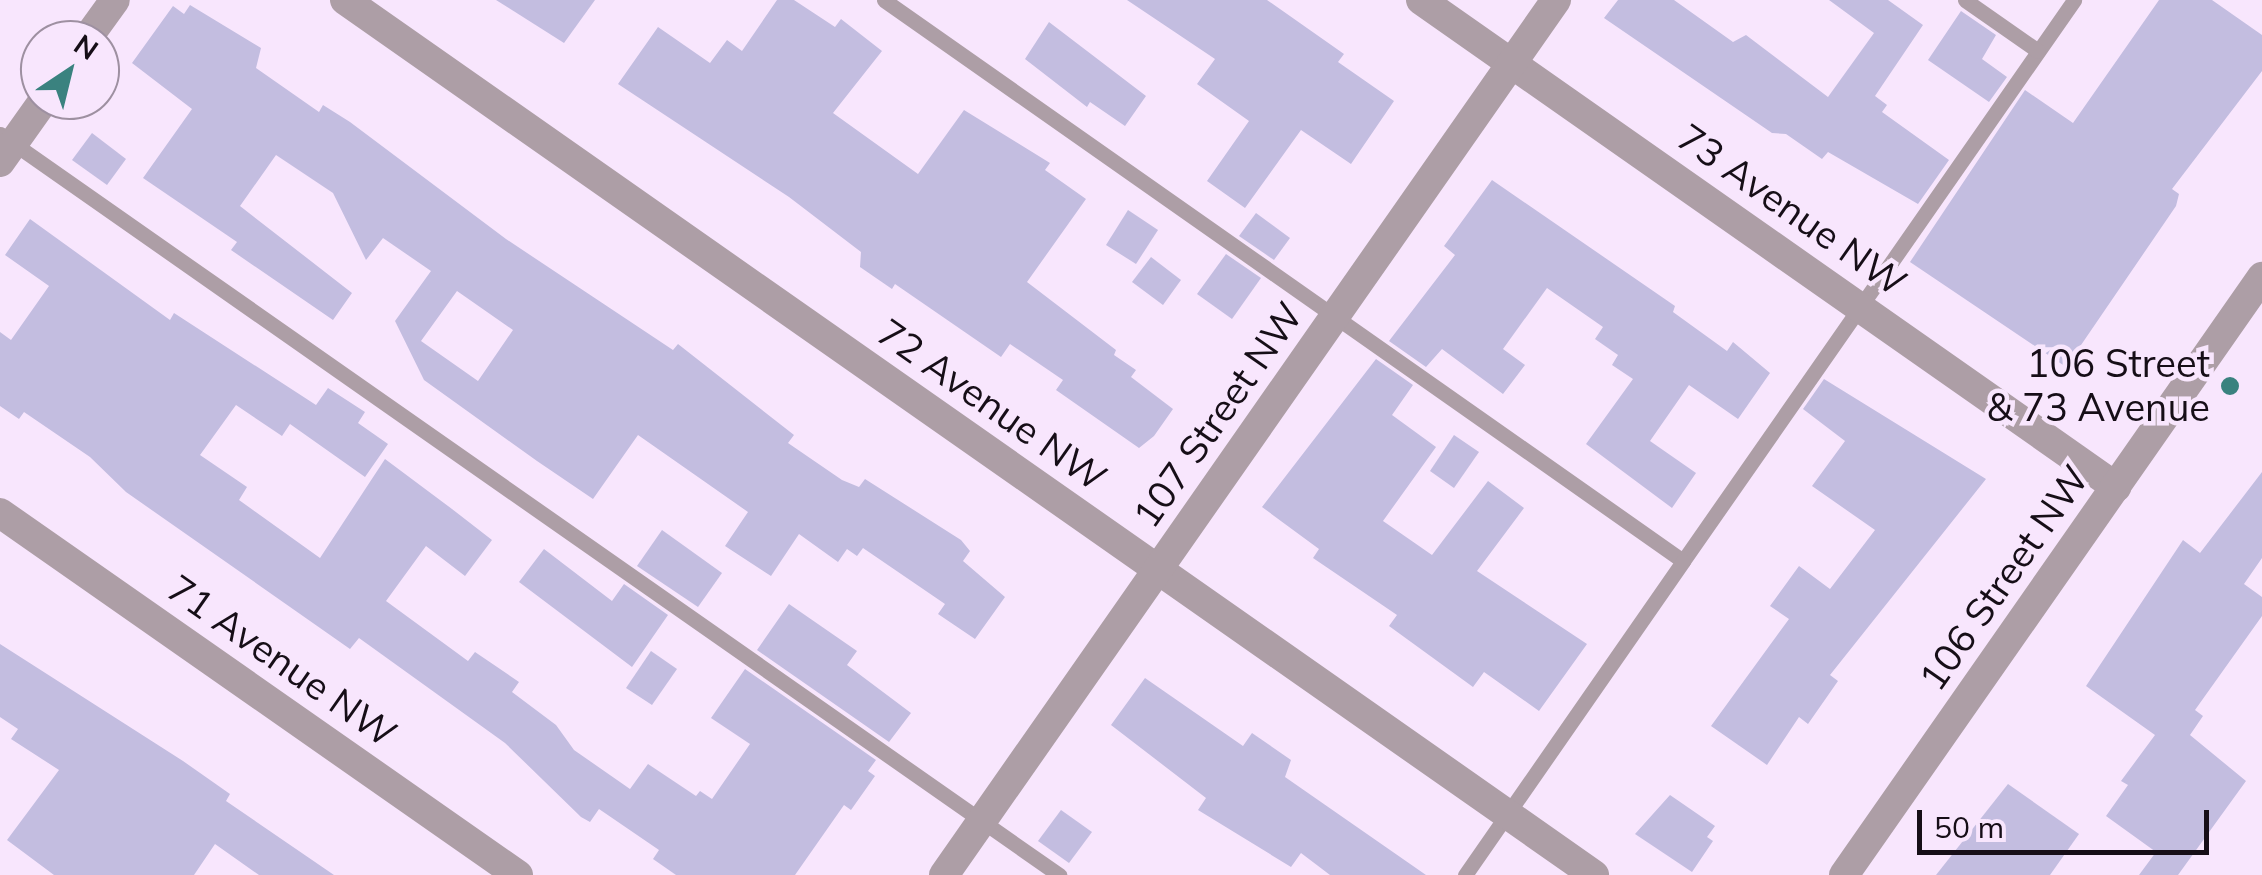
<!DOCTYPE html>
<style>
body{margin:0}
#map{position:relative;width:2262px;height:875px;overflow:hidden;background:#f8e6fd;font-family:Mulish,sans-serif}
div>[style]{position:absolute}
.building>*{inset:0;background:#c3bde0}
.service>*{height:15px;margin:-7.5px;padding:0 7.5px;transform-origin:7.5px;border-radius:7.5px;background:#ad9ea6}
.minor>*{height:30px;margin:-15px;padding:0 15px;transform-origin:15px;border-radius:15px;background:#ad9ea6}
.tertiary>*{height:30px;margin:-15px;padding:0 15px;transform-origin:15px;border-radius:15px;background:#ad9ea6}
.dots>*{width:28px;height:28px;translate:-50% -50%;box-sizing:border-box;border:5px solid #f8e6fd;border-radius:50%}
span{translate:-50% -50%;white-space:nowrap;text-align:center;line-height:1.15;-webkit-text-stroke:9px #f8e6fd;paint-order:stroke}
.street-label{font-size:38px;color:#160e17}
.poi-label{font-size:38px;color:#160e17}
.right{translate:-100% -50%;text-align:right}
.north{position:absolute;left:20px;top:20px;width:100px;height:100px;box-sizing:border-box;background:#f8e6fd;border:2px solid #9e90a1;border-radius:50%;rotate:35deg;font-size:28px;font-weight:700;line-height:40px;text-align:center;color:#160e17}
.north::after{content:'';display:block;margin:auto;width:35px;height:45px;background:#3a827f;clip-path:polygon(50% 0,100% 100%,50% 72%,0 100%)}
.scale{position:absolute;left:1917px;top:810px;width:292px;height:45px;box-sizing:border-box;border:5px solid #160e17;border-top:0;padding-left:12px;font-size:30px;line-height:35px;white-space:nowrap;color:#160e17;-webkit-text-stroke:8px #f8e6fd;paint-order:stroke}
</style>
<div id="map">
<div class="building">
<div style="clip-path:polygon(496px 0,595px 0,564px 43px)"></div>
<div style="clip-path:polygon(777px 0,794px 0,835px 27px,841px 19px,882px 51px,833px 113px,918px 174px,964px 110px,1050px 163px,1045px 170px,1086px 199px,1027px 282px,1116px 350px,1114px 355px,1136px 370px,1131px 377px,1173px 409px,1154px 436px,1139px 448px,1056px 390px,1063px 380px,1010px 344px,1001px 357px,895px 284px,892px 289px,860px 267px,861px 252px,789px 197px,618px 84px,658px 27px,710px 63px,727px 40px,742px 51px)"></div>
<div style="clip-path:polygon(1127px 0,1267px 0,1344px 54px,1338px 62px,1394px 101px,1351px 164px,1301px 130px,1245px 208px,1207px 181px,1249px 121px,1197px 84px,1215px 59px)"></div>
<div style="clip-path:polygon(1618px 0,1674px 0,1733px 42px,1746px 35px,1828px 97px,1874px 33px,1829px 0,1888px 0,1923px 25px,1875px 96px,1887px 105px,1882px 112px,1949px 160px,1918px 204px,1828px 152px,1822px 159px,1786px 134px,1772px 133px,1604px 18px)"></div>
<div style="clip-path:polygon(2159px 0,2212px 0,2262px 35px,2262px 71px,2172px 189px,2179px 194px,2176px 206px,2066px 367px,1910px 262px,2025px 90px,2073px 123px)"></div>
<div style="clip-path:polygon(evenodd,190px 5px,261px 48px,256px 68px,319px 112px,323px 105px,350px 122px,506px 239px,673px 350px,678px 344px,794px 435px,788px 443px,842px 480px,859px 487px,865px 479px,961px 540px,970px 551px,963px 561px,1005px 597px,975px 639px,938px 614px,945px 604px,863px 548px,857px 556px,847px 549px,838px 562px,799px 534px,771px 576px,725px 546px,748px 512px,638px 435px,593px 499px,537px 461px,424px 380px,395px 321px,431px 271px,383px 238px,366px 260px,333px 193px,276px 155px,240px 206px,352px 293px,333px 320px,231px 250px,237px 242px,143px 178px,192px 109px,132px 63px,173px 6px,184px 14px,190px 5px,457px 291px,513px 330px,478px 381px,421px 341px,457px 291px)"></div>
<div style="clip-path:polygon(1961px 11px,1996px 35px,1982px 59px,2007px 77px,1989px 102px,1928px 60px)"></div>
<div style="clip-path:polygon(1049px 22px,1146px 96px,1125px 126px,1090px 102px,1087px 107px,1025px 59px)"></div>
<div style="clip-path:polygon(92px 133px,126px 159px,107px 185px,72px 160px)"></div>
<div style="clip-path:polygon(1492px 180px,1675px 306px,1673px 312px,1727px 351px,1733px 342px,1770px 373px,1738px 419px,1689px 385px,1650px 441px,1696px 473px,1672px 508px,1586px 444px,1633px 379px,1612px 365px,1618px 355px,1595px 339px,1603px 327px,1547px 288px,1503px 349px,1525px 365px,1503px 394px,1442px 349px,1426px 367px,1389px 341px,1455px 255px,1444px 246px)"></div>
<div style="clip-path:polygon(1128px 210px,1158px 230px,1136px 264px,1106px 245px)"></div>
<div style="clip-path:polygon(1256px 213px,1290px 238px,1274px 260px,1239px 236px)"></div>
<div style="clip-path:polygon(30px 219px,170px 320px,174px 313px,316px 405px,328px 388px,365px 412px,358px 423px,388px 444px,365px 477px,290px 424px,282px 436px,236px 405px,200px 455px,247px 487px,239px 500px,320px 558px,385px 459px,452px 509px,492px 540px,465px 576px,426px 546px,386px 601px,468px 661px,475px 652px,519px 682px,512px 692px,556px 725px,574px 750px,630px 789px,648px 764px,696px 796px,700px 791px,712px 799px,750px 744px,711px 718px,745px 669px,876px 760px,868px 771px,875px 776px,851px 810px,844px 805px,795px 875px,676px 875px,653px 859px,659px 850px,599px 809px,590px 822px,581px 817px,505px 743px,359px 638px,350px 649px,126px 492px,90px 457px,24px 412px,19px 419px,0 406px,0 332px,11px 340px,49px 286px,5px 255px)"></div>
<div style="clip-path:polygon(1226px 254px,1261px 278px,1232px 319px,1197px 294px)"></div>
<div style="clip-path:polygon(1151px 257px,1181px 280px,1163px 305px,1132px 282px)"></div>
<div style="clip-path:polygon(1376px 359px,1413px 385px,1392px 415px,1436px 447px,1383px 521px,1432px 555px,1488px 481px,1524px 508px,1477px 571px,1587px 644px,1539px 711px,1484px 672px,1473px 687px,1389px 626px,1397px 615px,1313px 558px,1319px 549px,1262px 507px)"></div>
<div style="clip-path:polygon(1824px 379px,1986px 479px,1830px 675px,1838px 681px,1808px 724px,1799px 717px,1767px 765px,1711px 726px,1789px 619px,1770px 606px,1799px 566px,1830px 589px,1875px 530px,1812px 486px,1845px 441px,1803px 409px)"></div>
<div style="clip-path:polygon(1454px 435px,1479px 452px,1454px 488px,1430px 471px)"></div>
<div style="clip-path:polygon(2262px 472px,2262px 558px,2244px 584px,2262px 597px,2262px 616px,2195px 710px,2203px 716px,2190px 735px,2246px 781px,2178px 875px,2139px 875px,2156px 852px,2106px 816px,2128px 785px,2121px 781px,2155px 735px,2086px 686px,2183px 540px,2200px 553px)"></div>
<div style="clip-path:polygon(662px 530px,722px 573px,698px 607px,637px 566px)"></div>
<div style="clip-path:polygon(544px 549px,612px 601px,624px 584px,668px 615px,632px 667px,519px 582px)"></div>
<div style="clip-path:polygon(789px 604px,857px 651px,847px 665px,911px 713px,889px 742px,757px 650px)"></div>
<div style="clip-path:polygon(0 644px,183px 761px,230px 794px,226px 801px,334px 875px,259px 875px,215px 844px,194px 875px,54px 875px,7px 840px,59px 770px,11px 739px,18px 729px,0 717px)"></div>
<div style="clip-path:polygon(651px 651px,677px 669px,652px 705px,626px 688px)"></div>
<div style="clip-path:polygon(1145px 678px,1243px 746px,1252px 733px,1291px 760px,1285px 777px,1426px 875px,1330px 875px,1301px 853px,1291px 867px,1198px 810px,1206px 798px,1111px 725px)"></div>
<div style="clip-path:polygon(2008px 784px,2079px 834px,2050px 875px,1936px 875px)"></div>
<div style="clip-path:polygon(1670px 795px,1715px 826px,1707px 837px,1713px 841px,1692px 872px,1635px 834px)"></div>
<div style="clip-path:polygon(1061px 810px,1092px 832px,1069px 863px,1038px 841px)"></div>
</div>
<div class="service">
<div style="left:884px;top:0;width:976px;rotate:35.07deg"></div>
<div style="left:1683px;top:561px;width:684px;rotate:-55.12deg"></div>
<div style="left:1965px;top:0;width:89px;rotate:34.9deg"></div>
<div style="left:0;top:134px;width:1293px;rotate:34.98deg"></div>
<div style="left:1465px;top:875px;width:382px;rotate:-55.2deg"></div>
</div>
<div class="minor">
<div style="left:345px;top:0;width:1525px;rotate:35.01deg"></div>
<div style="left:1421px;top:0;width:849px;rotate:35.02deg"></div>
<div style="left:86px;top:40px;width:49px;rotate:-54.1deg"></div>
<div style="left:0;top:162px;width:76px;rotate:-54.6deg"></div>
<div style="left:0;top:513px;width:632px;rotate:34.95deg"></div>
<div style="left:944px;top:875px;width:1068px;rotate:-55.03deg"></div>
</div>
<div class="tertiary">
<div style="left:1844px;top:875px;width:730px;rotate:-55.05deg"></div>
</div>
<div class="dots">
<div style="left:2230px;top:386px;background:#3a827f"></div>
</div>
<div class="street-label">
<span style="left:1792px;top:210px;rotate:35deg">73 Avenue NW</span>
<span style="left:992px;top:405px;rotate:35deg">72 Avenue NW</span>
<span style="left:1218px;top:415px;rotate:-55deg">107 Street NW</span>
<span style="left:2004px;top:578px;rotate:-55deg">106 Street NW</span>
<span style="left:282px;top:661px;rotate:35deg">71 Avenue NW</span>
</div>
<div class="poi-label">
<span class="right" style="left:2210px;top:386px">106 Street<br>&amp; 73 Avenue</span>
</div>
<div class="north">N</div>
<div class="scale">50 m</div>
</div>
